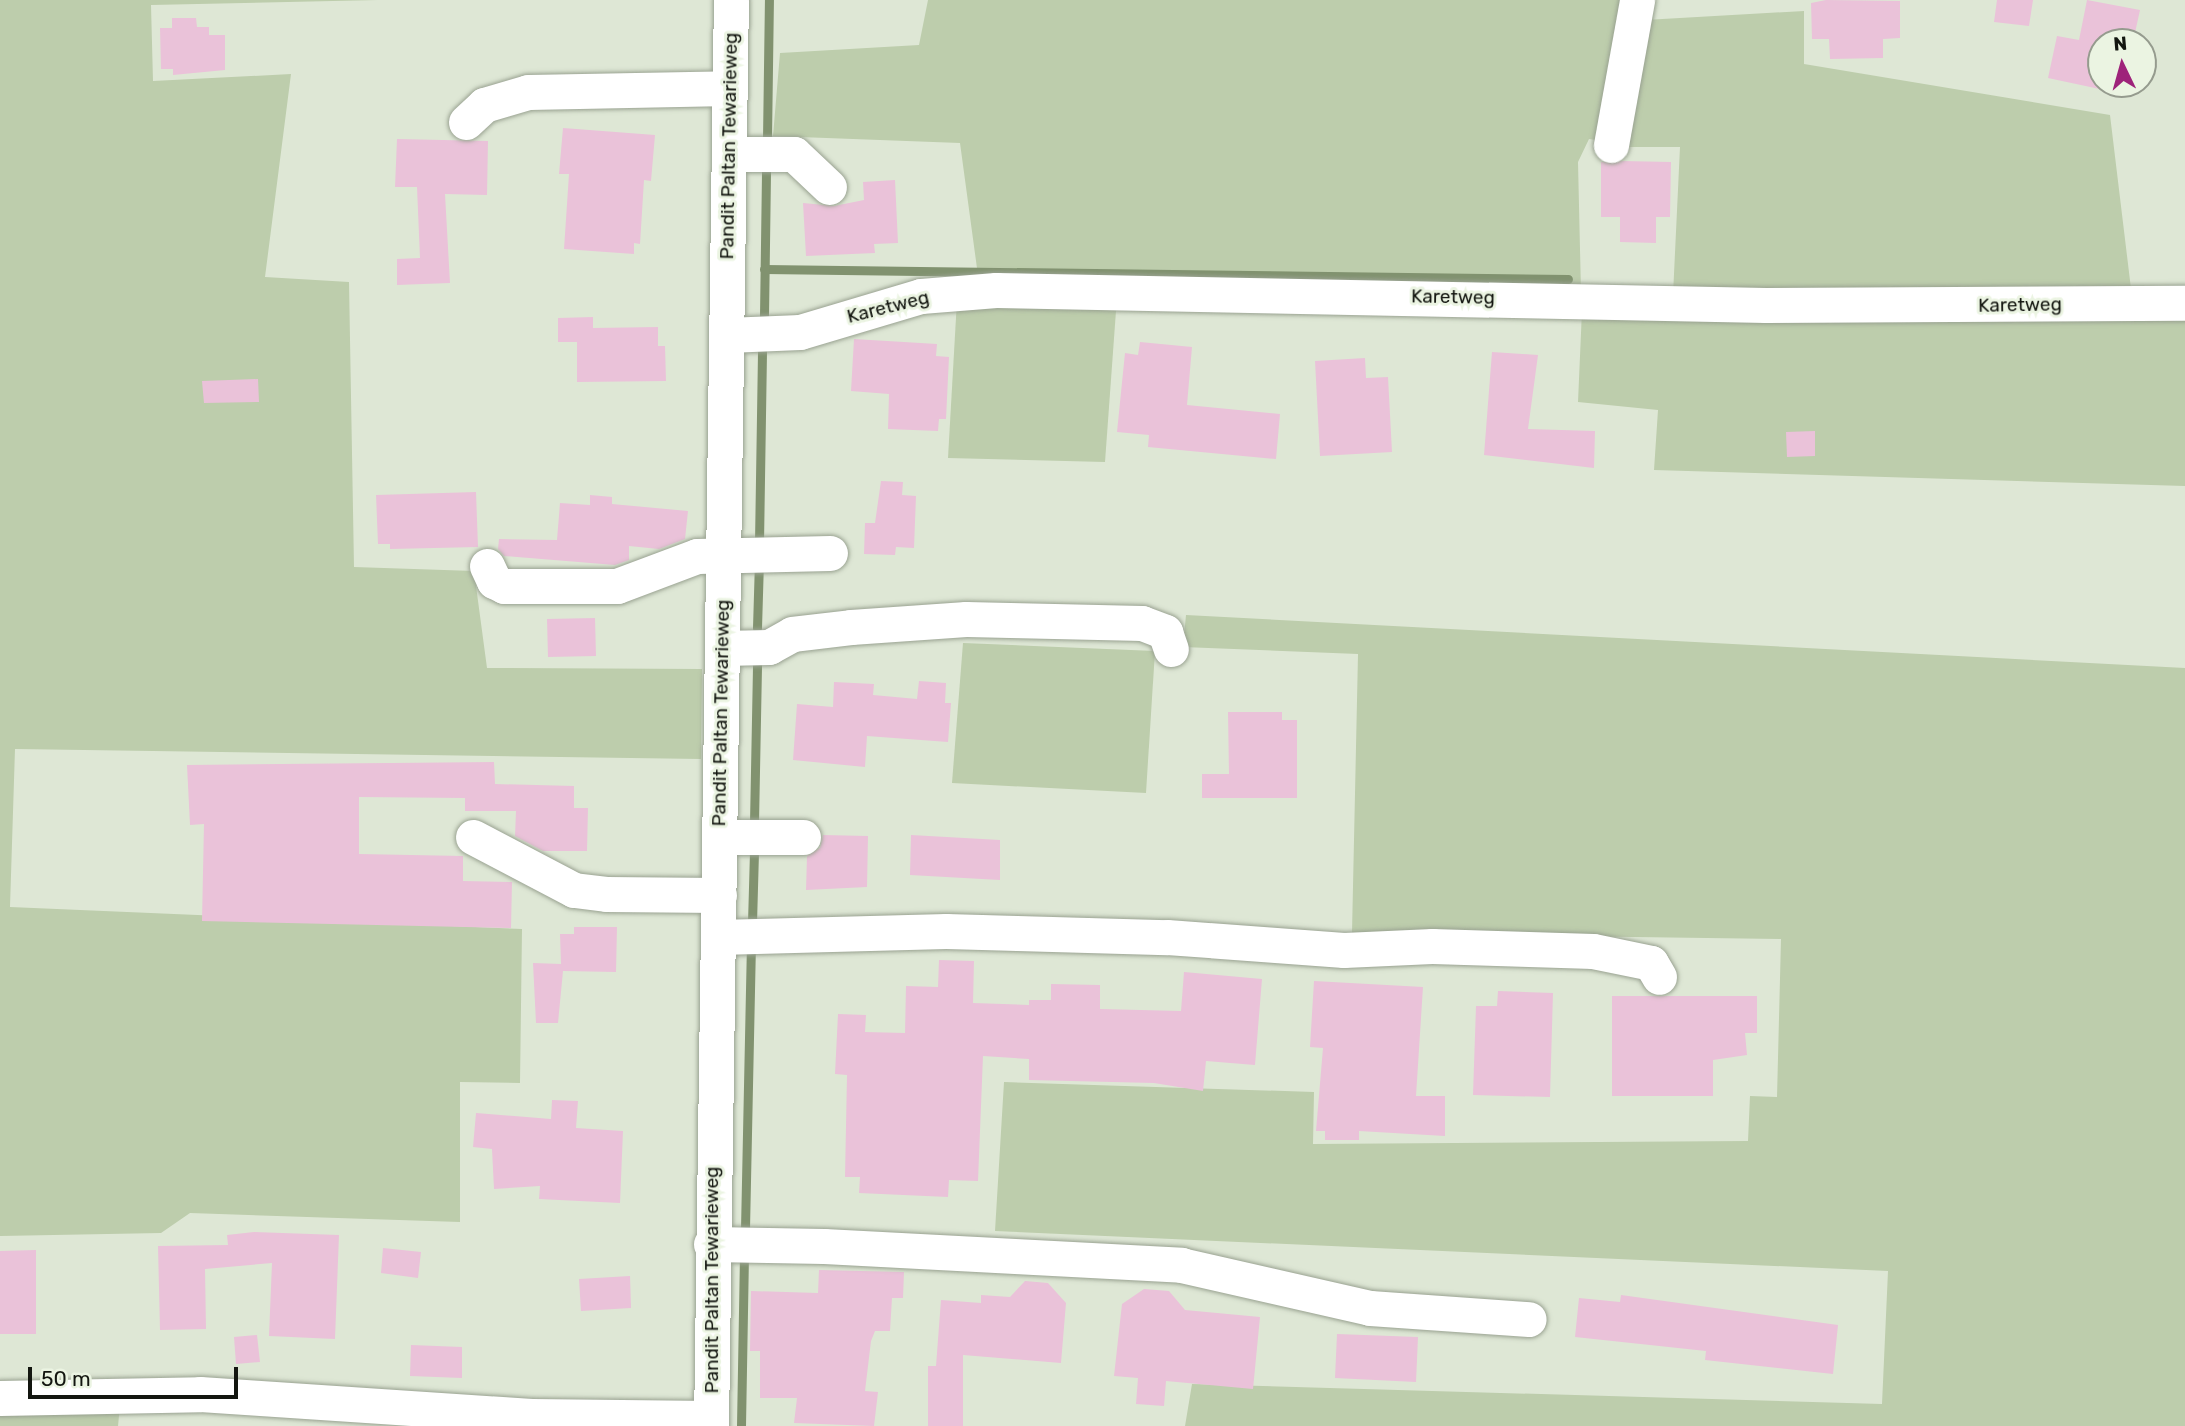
<!DOCTYPE html>
<style>
body{margin:0}
#map{position:relative;width:2185px;height:1426px;overflow:hidden;background:#dee7d5;font-family:Rubik,sans-serif}
div>[style]{position:absolute}
.green>*{inset:0;background:#bdcdac}
.stream>*{height:9px;margin:-4.5px;padding:0 4.5px;transform-origin:4.5px;border-radius:4.5px;background:#81926f}
.building>*{inset:0;background:#eac2d9}
.roads{filter:drop-shadow(0 0 2px #99a291) drop-shadow(0 0 2px #99a291)}
.minor>*{height:35px;margin:-17.5px;padding:0 17.5px;transform-origin:17.5px;border-radius:17.5px;background:#fff}
span{translate:-50% -50%;white-space:nowrap;text-align:center;line-height:1.15;-webkit-text-stroke:6px #ebf4e2;paint-order:stroke}
.street-label{font-size:19px;color:#131610}
.north{position:absolute;left:2087px;top:28px;width:70px;height:70px;box-sizing:border-box;background:#ebf4e2;border:2px solid #959b8e;border-radius:50%;rotate:355deg;font-size:19px;font-weight:700;line-height:28px;text-align:center;color:#131610}
.north::after{content:'';display:block;margin:auto;width:24px;height:32px;background:#9e237a;clip-path:polygon(50% 0,100% 100%,50% 72%,0 100%)}
.scale{position:absolute;left:28px;top:1367px;width:210px;height:32px;box-sizing:border-box;border:4px solid #131610;border-top:0;padding-left:9px;font-size:21px;line-height:24px;white-space:nowrap;color:#131610;-webkit-text-stroke:5px #ebf4e2;paint-order:stroke}
</style>
<div id="map">
<div class="green">
<div style="clip-path:polygon(0 0,378px 0,151px 5px,153px 81px,291px 74px,265px 277px,349px 282px,354px 567px,474px 571px,487px 668px,702px 669px,701px 759px,15px 749px,10px 907px,522px 929px,520px 1083px,460px 1082px,460px 1222px,190px 1213px,161px 1233px,0 1236px)"></div>
<div style="clip-path:polygon(928px 0,1629px 0,1604px 141px,1589px 139px,1578px 162px,1581px 292px,979px 283px,960px 143px,773px 136px,780px 53px,919px 45px)"></div>
<div style="clip-path:polygon(1804px 11px,1804px 64px,2110px 115px,2132px 297px,1673px 295px,1680px 147px,1625px 147px,1645px 20px)"></div>
<div style="clip-path:polygon(1117px 297px,1105px 462px,948px 458px,957px 300px)"></div>
<div style="clip-path:polygon(1582px 310px,2185px 310px,2185px 486px,1654px 470px,1658px 410px,1578px 402px)"></div>
<div style="clip-path:polygon(1186px 615px,2185px 668px,2185px 1426px,1185px 1426px,1192px 1384px,1882px 1404px,1888px 1271px,995px 1231px,1004px 1082px,1314px 1092px,1313px 1144px,1748px 1141px,1750px 1096px,1777px 1097px,1781px 939px,1352px 933px,1358px 654px,1183px 647px)"></div>
<div style="clip-path:polygon(963px 643px,1155px 651px,1146px 793px,952px 783px)"></div>
<div style="clip-path:polygon(120px 1405px,118px 1426px,0 1426px,0 1407px)"></div>
</div>
<div class="stream">
<div style="left:767px;top:139px;width:139px;rotate:-89.2deg"></div>
<div style="left:764px;top:269px;width:804px;rotate:0.71deg"></div>
<div style="left:764px;top:316px;width:152px;rotate:-89.2deg"></div>
<div style="left:759px;top:543px;width:193px;rotate:-89.1deg"></div>
<div style="left:757px;top:628px;width:67px;rotate:-88.3deg"></div>
<div style="left:754px;top:823px;width:162px;rotate:-88.9deg"></div>
<div style="left:752px;top:923px;width:71px;rotate:-88.4deg"></div>
<div style="left:745px;top:1229px;width:281px;rotate:-88.8deg"></div>
<div style="left:741px;top:1426px;width:173px;rotate:-89deg"></div>
</div>
<div class="building">
<div style="clip-path:polygon(1826px 0,1900px 1px,1900px 38px,1883px 39px,1883px 58px,1830px 59px,1829px 39px,1812px 39px,1811px 3px)"></div>
<div style="clip-path:polygon(1997px 0,2033px 0,2029px 26px,1994px 22px)"></div>
<div style="clip-path:polygon(2087px 0,2140px 10px,2133px 42px,2101px 42px,2101px 84px,2125px 84px,2123px 94px,2048px 78px,2057px 36px,2079px 40px)"></div>
<div style="clip-path:polygon(172px 18px,196px 18px,197px 27px,209px 27px,209px 35px,225px 35px,225px 70px,173px 75px,173px 69px,161px 69px,160px 28px,172px 28px)"></div>
<div style="clip-path:polygon(563px 128px,655px 135px,651px 181px,644px 180px,640px 244px,634px 243px,634px 254px,564px 249px,569px 174px,559px 174px)"></div>
<div style="clip-path:polygon(397px 139px,488px 141px,487px 195px,445px 194px,450px 283px,397px 285px,397px 259px,420px 258px,417px 187px,395px 187px)"></div>
<div style="clip-path:polygon(1622px 161px,1671px 162px,1670px 217px,1656px 217px,1656px 243px,1620px 242px,1620px 217px,1601px 217px,1601px 162px)"></div>
<div style="clip-path:polygon(895px 180px,898px 243px,874px 244px,875px 253px,806px 256px,803px 203px,834px 206px,864px 200px,863px 182px)"></div>
<div style="clip-path:polygon(593px 317px,593px 328px,658px 327px,658px 346px,665px 346px,666px 381px,577px 382px,577px 342px,558px 342px,558px 318px)"></div>
<div style="clip-path:polygon(854px 339px,937px 344px,936px 356px,949px 357px,946px 419px,939px 419px,938px 431px,888px 429px,889px 394px,851px 391px)"></div>
<div style="clip-path:polygon(1140px 342px,1192px 347px,1187px 405px,1280px 414px,1276px 459px,1148px 447px,1149px 435px,1117px 432px,1125px 353px,1138px 355px)"></div>
<div style="clip-path:polygon(1492px 352px,1538px 355px,1528px 429px,1595px 431px,1594px 468px,1484px 455px)"></div>
<div style="clip-path:polygon(1365px 358px,1366px 378px,1388px 377px,1392px 452px,1320px 456px,1315px 361px)"></div>
<div style="clip-path:polygon(258px 379px,259px 402px,204px 403px,202px 381px)"></div>
<div style="clip-path:polygon(1815px 431px,1815px 456px,1787px 457px,1786px 432px)"></div>
<div style="clip-path:polygon(881px 481px,903px 482px,902px 495px,916px 496px,914px 548px,896px 547px,895px 555px,864px 554px,865px 523px,875px 523px)"></div>
<div style="clip-path:polygon(476px 492px,478px 547px,390px 549px,390px 544px,378px 544px,376px 495px)"></div>
<div style="clip-path:polygon(590px 495px,612px 497px,612px 504px,688px 511px,685px 539px,659px 549px,629px 546px,629px 560px,615px 565px,504px 556px,498px 549px,499px 539px,557px 540px,560px 503px,590px 505px)"></div>
<div style="clip-path:polygon(595px 618px,596px 656px,548px 657px,547px 619px)"></div>
<div style="clip-path:polygon(919px 681px,946px 683px,945px 703px,951px 703px,948px 742px,867px 736px,865px 767px,793px 760px,797px 704px,833px 707px,834px 682px,874px 684px,873px 695px,917px 699px)"></div>
<div style="clip-path:polygon(1228px 712px,1282px 712px,1282px 720px,1297px 720px,1297px 798px,1202px 798px,1202px 774px,1229px 774px)"></div>
<div style="clip-path:polygon(494px 762px,495px 784px,574px 786px,574px 808px,588px 808px,587px 851px,543px 851px,515px 836px,516px 811px,465px 811px,465px 798px,359px 797px,359px 854px,463px 856px,463px 881px,512px 882px,511px 928px,202px 921px,204px 824px,190px 825px,187px 765px)"></div>
<div style="clip-path:polygon(823px 835px,868px 836px,867px 887px,806px 890px,807px 856px,820px 848px)"></div>
<div style="clip-path:polygon(911px 835px,1000px 840px,1000px 880px,910px 875px)"></div>
<div style="clip-path:polygon(574px 927px,617px 927px,616px 972px,563px 971px,558px 1023px,536px 1023px,533px 963px,561px 964px,560px 934px,574px 934px)"></div>
<div style="clip-path:polygon(939px 960px,974px 961px,973px 1003px,1029px 1005px,1029px 1000px,1051px 1000px,1051px 984px,1100px 985px,1100px 1009px,1181px 1011px,1184px 972px,1262px 979px,1255px 1065px,1206px 1061px,1203px 1091px,1154px 1083px,1029px 1080px,1029px 1059px,983px 1056px,978px 1181px,949px 1180px,948px 1197px,859px 1193px,860px 1177px,845px 1177px,847px 1075px,835px 1074px,838px 1014px,866px 1015px,865px 1032px,905px 1033px,906px 986px,938px 987px)"></div>
<div style="clip-path:polygon(1314px 981px,1423px 987px,1416px 1096px,1445px 1096px,1445px 1136px,1359px 1131px,1359px 1140px,1325px 1140px,1325px 1131px,1316px 1131px,1323px 1048px,1310px 1047px)"></div>
<div style="clip-path:polygon(1498px 991px,1553px 993px,1550px 1097px,1473px 1095px,1476px 1006px,1497px 1006px)"></div>
<div style="clip-path:polygon(1612px 996px,1757px 996px,1757px 1033px,1745px 1033px,1747px 1055px,1713px 1060px,1713px 1096px,1612px 1096px)"></div>
<div style="clip-path:polygon(552px 1100px,578px 1101px,576px 1128px,623px 1131px,620px 1203px,539px 1199px,540px 1186px,494px 1189px,492px 1149px,473px 1147px,476px 1113px,551px 1119px)"></div>
<div style="clip-path:polygon(254px 1232px,339px 1235px,335px 1339px,269px 1336px,272px 1263px,205px 1269px,206px 1329px,160px 1330px,158px 1246px,228px 1245px,227px 1235px)"></div>
<div style="clip-path:polygon(383px 1248px,421px 1252px,418px 1278px,381px 1273px)"></div>
<div style="clip-path:polygon(36px 1250px,36px 1334px,0 1334px,0 1251px)"></div>
<div style="clip-path:polygon(819px 1270px,904px 1272px,903px 1298px,892px 1298px,890px 1331px,875px 1331px,871px 1341px,865px 1391px,878px 1392px,874px 1426px,794px 1423px,797px 1398px,760px 1398px,760px 1351px,750px 1351px,751px 1291px,818px 1293px)"></div>
<div style="clip-path:polygon(630px 1276px,631px 1308px,581px 1311px,579px 1279px)"></div>
<div style="clip-path:polygon(1025px 1281px,1048px 1283px,1066px 1303px,1061px 1363px,963px 1355px,963px 1426px,928px 1426px,928px 1366px,936px 1366px,941px 1300px,981px 1303px,981px 1295px,1010px 1297px)"></div>
<div style="clip-path:polygon(1144px 1289px,1169px 1291px,1185px 1310px,1260px 1317px,1253px 1389px,1166px 1381px,1164px 1406px,1136px 1404px,1138px 1378px,1114px 1376px,1122px 1304px)"></div>
<div style="clip-path:polygon(1621px 1295px,1838px 1325px,1833px 1374px,1705px 1360px,1706px 1351px,1575px 1337px,1579px 1298px,1620px 1302px)"></div>
<div style="clip-path:polygon(1337px 1334px,1418px 1337px,1416px 1382px,1335px 1378px)"></div>
<div style="clip-path:polygon(257px 1335px,260px 1362px,236px 1364px,234px 1337px)"></div>
<div style="clip-path:polygon(411px 1345px,462px 1347px,462px 1378px,410px 1376px)"></div>
</div>
<div class="roads">
<div class="minor">
<div style="left:466px;top:122px;width:25px;rotate:-43deg"></div>
<div style="left:484px;top:105px;width:46px;rotate:-16.5deg"></div>
<div style="left:528px;top:92px;width:202px;rotate:-1.1deg"></div>
<div style="left:1611px;top:145px;width:147px;rotate:-79.8deg"></div>
<div style="left:729px;top:154px;width:65px"></div>
<div style="left:794px;top:154px;width:48px;rotate:43.3deg"></div>
<div style="left:727px;top:335px;width:73px;rotate:-2.4deg"></div>
<div style="left:800px;top:332px;width:126px;rotate:-16.6deg"></div>
<div style="left:921px;top:296px;width:75px;rotate:-4.6deg"></div>
<div style="left:996px;top:290px;width:770px;rotate:1.12deg"></div>
<div style="left:1766px;top:305px;width:419px;rotate:-0.3deg"></div>
<div style="left:487px;top:566px;width:17px;rotate:65deg"></div>
<div style="left:494px;top:581px;width:11px;rotate:27deg"></div>
<div style="left:504px;top:586px;width:113px"></div>
<div style="left:617px;top:586px;width:85px;rotate:-20.6deg"></div>
<div style="left:697px;top:556px;width:133px;rotate:-1.3deg"></div>
<div style="left:722px;top:648px;width:47px;rotate:-1.2deg"></div>
<div style="left:769px;top:647px;width:26px;rotate:-29deg"></div>
<div style="left:792px;top:634px;width:59px;rotate:-6.8deg"></div>
<div style="left:851px;top:627px;width:115px;rotate:-4deg"></div>
<div style="left:966px;top:619px;width:176px;rotate:1.3deg"></div>
<div style="left:1142px;top:623px;width:25px;rotate:21deg"></div>
<div style="left:1165px;top:632px;width:18px;rotate:71deg"></div>
<div style="left:473px;top:837px;width:114px;rotate:27.7deg"></div>
<div style="left:574px;top:890px;width:32px;rotate:7deg"></div>
<div style="left:606px;top:894px;width:113px;rotate:0.5deg"></div>
<div style="left:720px;top:837px;width:83px"></div>
<div style="left:718px;top:937px;width:228px;rotate:-1.5deg"></div>
<div style="left:946px;top:931px;width:221px;rotate:1.6deg"></div>
<div style="left:1167px;top:937px;width:177px;rotate:4.2deg"></div>
<div style="left:1344px;top:950px;width:88px;rotate:-2.6deg"></div>
<div style="left:1432px;top:946px;width:161px;rotate:1.8deg"></div>
<div style="left:1593px;top:951px;width:59px;rotate:11.7deg"></div>
<div style="left:1651px;top:963px;width:16px;rotate:60deg"></div>
<div style="left:711px;top:1244px;width:113px;rotate:1deg"></div>
<div style="left:824px;top:1246px;width:358px;rotate:3deg"></div>
<div style="left:1181px;top:1265px;width:194px;rotate:12.8deg"></div>
<div style="left:1370px;top:1308px;width:159px;rotate:4deg"></div>
<div style="left:0;top:1398px;width:200px;rotate:-1.1deg"></div>
<div style="left:200px;top:1394px;width:332px;rotate:3.8deg"></div>
<div style="left:531px;top:1416px;width:180px;rotate:0.6deg"></div>
<div style="left:711px;top:1426px;width:1426px;rotate:-89.2deg"></div>
</div>
</div>
<div class="street-label">
<span style="left:729px;top:146px;rotate:-89deg">Pandit Paltan Tewarieweg</span>
<span style="left:1453px;top:297px;rotate:1deg">Karetweg</span>
<span style="left:2020px;top:305px;rotate:-1deg">Karetweg</span>
<span style="left:888px;top:307px;rotate:-14deg">Karetweg</span>
<span style="left:721px;top:713px;rotate:-89deg">Pandit Paltan Tewarieweg</span>
<span style="left:712px;top:1280px;rotate:-90deg">Pandit Paltan Tewarieweg</span>
</div>
<div class="north">N</div>
<div class="scale">50 m</div>
</div>
